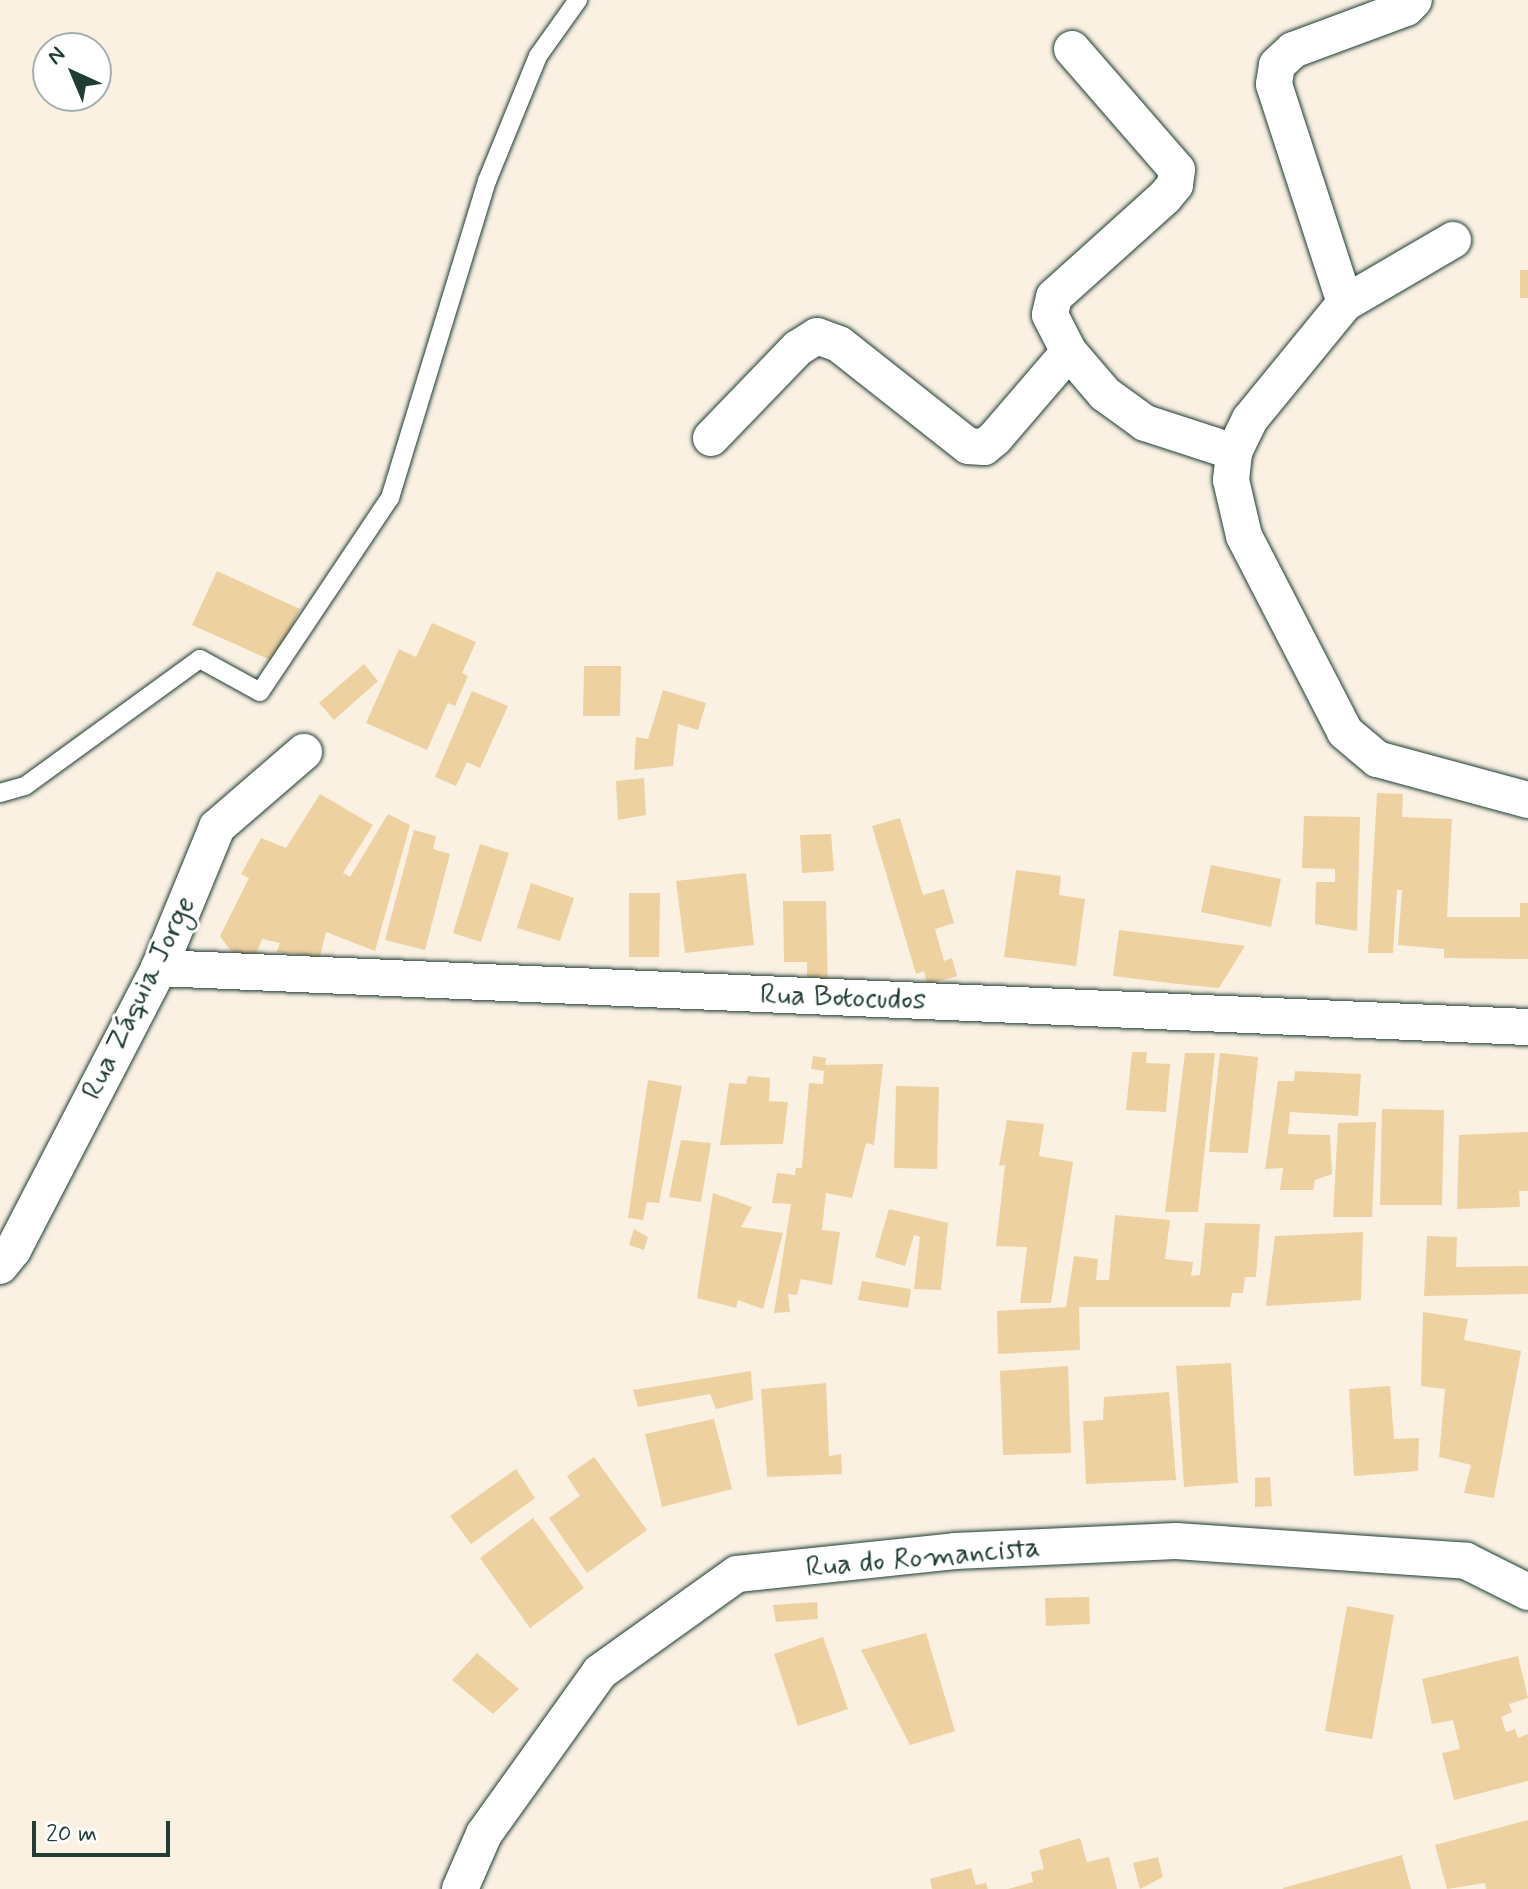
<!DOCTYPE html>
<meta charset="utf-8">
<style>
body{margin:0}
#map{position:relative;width:1528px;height:1889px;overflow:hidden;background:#faf1e3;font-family:Mynerve,sans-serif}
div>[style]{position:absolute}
.building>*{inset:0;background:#edd1a1}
.roads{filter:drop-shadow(0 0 2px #1f3d34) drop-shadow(0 0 2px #1f3d34)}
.service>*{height:18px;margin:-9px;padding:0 9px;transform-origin:9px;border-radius:9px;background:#fff}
.minor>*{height:36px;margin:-18px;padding:0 18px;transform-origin:18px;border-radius:18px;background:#fff}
span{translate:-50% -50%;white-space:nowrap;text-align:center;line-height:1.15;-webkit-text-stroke:6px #fff;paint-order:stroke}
.street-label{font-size:30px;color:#1f3d34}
.north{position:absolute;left:32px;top:32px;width:80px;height:80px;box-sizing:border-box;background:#fff;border:2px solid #a5b1ae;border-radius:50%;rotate:316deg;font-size:22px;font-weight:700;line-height:32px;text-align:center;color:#1f3d34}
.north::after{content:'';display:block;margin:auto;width:28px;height:36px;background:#1f3d34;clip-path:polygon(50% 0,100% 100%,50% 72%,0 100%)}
.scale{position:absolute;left:32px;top:1821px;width:138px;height:36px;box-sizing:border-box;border:4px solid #1f3d34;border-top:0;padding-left:10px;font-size:24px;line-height:28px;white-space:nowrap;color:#1f3d34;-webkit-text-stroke:6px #fff;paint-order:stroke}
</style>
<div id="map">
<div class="building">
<div style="clip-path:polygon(1520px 270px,1528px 270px,1528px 298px,1520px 298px)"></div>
<div style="clip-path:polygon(217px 571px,300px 609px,275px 662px,192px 625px)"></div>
<div style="clip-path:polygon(432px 623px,476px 642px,462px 673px,468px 676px,455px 706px,448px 703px,427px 750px,366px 723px,399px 649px,416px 657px)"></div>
<div style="clip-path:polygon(364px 664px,378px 681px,334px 720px,319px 703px)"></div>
<div style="clip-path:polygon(584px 666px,621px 666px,620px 716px,583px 716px)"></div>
<div style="clip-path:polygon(663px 690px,706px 703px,698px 730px,678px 724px,673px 766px,634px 770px,636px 737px,648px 739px)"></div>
<div style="clip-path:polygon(472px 691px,508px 706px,480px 768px,467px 762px,456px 786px,435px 777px)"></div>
<div style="clip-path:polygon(644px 778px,646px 815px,618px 820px,616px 781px)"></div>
<div style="clip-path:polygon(1377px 793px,1403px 794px,1402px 817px,1452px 819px,1447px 917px,1520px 917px,1520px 903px,1528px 903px,1528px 959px,1444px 958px,1444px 949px,1398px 945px,1402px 890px,1397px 890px,1393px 953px,1368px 953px)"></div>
<div style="clip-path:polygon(320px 794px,373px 825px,343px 873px,350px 877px,388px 814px,410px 825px,375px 951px,326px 932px,320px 957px,277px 952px,280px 943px,262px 939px,255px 957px,231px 951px,220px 936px,249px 878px,241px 874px,261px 838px,286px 848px)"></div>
<div style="clip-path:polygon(1304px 816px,1360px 817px,1357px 931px,1315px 924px,1316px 882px,1335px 882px,1335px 869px,1302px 868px)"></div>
<div style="clip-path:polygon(900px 818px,923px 895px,944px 889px,954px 923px,935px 929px,944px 961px,952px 958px,957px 976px,927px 985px,924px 971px,916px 974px,872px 826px)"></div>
<div style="clip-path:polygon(414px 830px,436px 836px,433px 849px,450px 854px,425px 950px,385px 940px)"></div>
<div style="clip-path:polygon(831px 834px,834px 871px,802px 873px,800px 835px)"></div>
<div style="clip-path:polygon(480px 844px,509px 853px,481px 942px,453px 933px)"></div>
<div style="clip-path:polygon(1211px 865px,1281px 879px,1271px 927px,1201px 912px)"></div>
<div style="clip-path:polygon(1016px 870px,1061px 876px,1059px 895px,1085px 899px,1076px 966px,1004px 957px)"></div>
<div style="clip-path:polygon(746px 873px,754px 945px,685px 953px,676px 881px)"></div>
<div style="clip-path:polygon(531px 883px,574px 898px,560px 941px,517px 928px)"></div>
<div style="clip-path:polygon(629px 893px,660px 893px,659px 957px,629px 957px)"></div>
<div style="clip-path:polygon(783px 901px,826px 901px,828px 991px,807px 991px,807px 962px,784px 962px)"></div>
<div style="clip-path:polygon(1119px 930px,1183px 938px,1245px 946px,1219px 988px,1178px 984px,1113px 976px)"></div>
<div style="clip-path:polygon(1132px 1052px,1147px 1052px,1146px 1063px,1170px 1064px,1166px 1112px,1126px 1110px)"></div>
<div style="clip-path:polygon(1185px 1053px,1215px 1053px,1198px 1212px,1165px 1212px)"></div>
<div style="clip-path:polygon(1220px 1053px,1258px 1057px,1248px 1153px,1209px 1152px)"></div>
<div style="clip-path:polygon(813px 1056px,826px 1058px,825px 1065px,883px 1064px,874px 1145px,866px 1143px,852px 1198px,826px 1193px,822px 1230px,840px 1232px,832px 1285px,801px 1279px,797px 1295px,788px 1294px,790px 1312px,774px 1313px,791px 1204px,772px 1203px,777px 1173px,795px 1175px,796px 1168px,802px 1168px,809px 1083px,823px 1084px,824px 1071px,811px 1069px)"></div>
<div style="clip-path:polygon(1295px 1071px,1361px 1074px,1358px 1116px,1290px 1112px,1288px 1134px,1330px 1135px,1332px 1174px,1315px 1180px,1313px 1190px,1280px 1190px,1283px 1168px,1265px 1169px,1278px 1081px,1294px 1081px)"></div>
<div style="clip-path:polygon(748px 1076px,770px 1078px,769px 1101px,788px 1102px,783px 1144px,720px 1145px,729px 1083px,746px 1084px)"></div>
<div style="clip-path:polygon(648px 1080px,682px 1086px,659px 1203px,647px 1202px,643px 1220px,628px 1218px)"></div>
<div style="clip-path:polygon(896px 1086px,939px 1087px,937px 1169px,894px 1168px)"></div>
<div style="clip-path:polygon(1382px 1109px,1444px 1110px,1442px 1205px,1380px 1205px)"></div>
<div style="clip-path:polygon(1007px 1120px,1044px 1124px,1039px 1156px,1073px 1162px,1051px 1303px,1020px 1303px,1027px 1247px,996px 1246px,1005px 1165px,999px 1166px)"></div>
<div style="clip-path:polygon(1376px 1122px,1372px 1217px,1333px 1217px,1338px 1123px)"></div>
<div style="clip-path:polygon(1528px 1132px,1528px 1191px,1519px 1191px,1520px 1207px,1457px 1209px,1459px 1135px)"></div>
<div style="clip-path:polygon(681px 1140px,711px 1143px,701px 1202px,669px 1197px)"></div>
<div style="clip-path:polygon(713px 1193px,752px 1207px,741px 1227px,783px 1233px,763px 1309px,738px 1300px,736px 1308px,697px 1298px)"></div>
<div style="clip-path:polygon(889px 1209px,948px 1223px,941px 1290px,914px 1289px,920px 1237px,914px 1235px,905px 1266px,875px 1257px)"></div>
<div style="clip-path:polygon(1115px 1215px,1170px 1220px,1165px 1259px,1193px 1262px,1191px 1276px,1200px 1275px,1205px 1223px,1260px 1224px,1256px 1277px,1245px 1277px,1243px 1293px,1232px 1293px,1230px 1307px,1079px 1307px,1080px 1350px,998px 1354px,997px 1311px,1066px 1307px,1074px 1256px,1098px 1259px,1096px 1280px,1109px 1280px)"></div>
<div style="clip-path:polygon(634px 1229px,648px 1237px,644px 1250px,629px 1245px)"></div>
<div style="clip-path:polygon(1363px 1232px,1361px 1300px,1266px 1306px,1275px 1236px)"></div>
<div style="clip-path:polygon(1427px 1236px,1457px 1237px,1456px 1267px,1528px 1266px,1528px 1294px,1424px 1296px)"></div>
<div style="clip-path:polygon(862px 1281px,911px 1289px,908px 1308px,858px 1300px)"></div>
<div style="clip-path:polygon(1423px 1312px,1468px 1319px,1464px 1340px,1521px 1351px,1494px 1498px,1464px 1493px,1471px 1465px,1439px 1457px,1445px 1389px,1421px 1386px)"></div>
<div style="clip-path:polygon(1231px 1363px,1238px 1483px,1184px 1487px,1176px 1366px)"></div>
<div style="clip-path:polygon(1068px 1366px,1071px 1453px,1003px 1455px,1000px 1371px)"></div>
<div style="clip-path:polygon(751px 1371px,753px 1400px,716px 1409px,710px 1394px,638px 1407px,633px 1390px)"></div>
<div style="clip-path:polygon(826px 1383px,829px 1456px,841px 1454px,842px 1474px,767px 1477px,761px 1389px)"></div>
<div style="clip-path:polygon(1390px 1386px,1394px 1439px,1419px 1438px,1418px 1471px,1354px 1476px,1349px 1389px)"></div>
<div style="clip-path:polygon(1169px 1392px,1176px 1480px,1086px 1484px,1083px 1421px,1103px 1420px,1104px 1397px)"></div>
<div style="clip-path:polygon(714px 1419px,732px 1489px,662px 1507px,645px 1434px)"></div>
<div style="clip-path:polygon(594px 1457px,647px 1530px,587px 1573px,549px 1518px,580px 1496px,567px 1476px)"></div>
<div style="clip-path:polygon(516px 1469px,535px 1498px,471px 1544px,450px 1516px)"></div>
<div style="clip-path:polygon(1270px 1477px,1272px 1506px,1255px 1507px,1255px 1478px)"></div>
<div style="clip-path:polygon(533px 1518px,584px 1588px,530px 1628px,480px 1558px)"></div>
<div style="clip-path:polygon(1089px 1597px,1090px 1624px,1046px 1626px,1045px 1598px)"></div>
<div style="clip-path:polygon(817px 1602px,818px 1619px,776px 1622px,773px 1605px)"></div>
<div style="clip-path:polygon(1347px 1606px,1394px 1615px,1372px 1739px,1325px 1731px)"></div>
<div style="clip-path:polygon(926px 1633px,955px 1731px,910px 1745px,861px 1650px)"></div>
<div style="clip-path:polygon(823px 1637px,848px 1709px,798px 1726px,774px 1654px)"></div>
<div style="clip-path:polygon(477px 1653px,519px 1689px,493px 1714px,452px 1680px)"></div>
<div style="clip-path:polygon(1518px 1656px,1528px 1698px,1509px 1704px,1512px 1712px,1501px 1717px,1506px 1732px,1515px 1729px,1518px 1738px,1528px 1734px,1528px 1781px,1454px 1800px,1442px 1753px,1460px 1749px,1453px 1720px,1432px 1724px,1422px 1679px)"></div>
<div style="clip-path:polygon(1528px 1820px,1528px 1889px,1486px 1889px,1485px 1883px,1447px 1889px,1435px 1845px)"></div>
<div style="clip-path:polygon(1080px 1838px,1087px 1862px,1109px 1857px,1117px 1889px,1008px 1889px,1033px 1882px,1031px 1872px,1044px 1869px,1039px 1850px)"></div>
<div style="clip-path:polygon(1402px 1855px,1411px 1889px,1283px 1889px,1283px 1888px)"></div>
<div style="clip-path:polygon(1158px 1857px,1163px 1877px,1140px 1889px,1133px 1863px)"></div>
<div style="clip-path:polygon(971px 1868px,976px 1885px,986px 1883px,988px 1889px,932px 1889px,930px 1879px)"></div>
</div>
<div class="roads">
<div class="service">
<div style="left:0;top:793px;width:26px;rotate:-16deg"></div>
<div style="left:25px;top:786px;width:216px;rotate:-36deg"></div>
<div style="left:200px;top:659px;width:68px;rotate:28.8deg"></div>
<div style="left:260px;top:692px;width:234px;rotate:-56.2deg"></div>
<div style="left:390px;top:498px;width:332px;rotate:-73deg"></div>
<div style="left:487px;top:181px;width:135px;rotate:-67.8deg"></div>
<div style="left:538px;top:56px;width:69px;rotate:-54.5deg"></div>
</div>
<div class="minor">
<div style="left:1072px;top:49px;width:160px;rotate:49deg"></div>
<div style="left:1177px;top:170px;width:15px;rotate:98deg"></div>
<div style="left:1175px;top:185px;width:16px;rotate:130deg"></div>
<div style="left:1165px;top:197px;width:149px;rotate:138deg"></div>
<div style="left:1054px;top:297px;width:18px;rotate:103deg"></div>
<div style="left:1050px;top:315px;width:42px;rotate:62.8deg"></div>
<div style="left:1069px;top:352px;width:55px;rotate:49.4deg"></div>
<div style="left:1105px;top:394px;width:49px;rotate:35.9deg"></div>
<div style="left:1145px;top:423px;width:94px;rotate:18deg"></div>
<div style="left:1453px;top:240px;width:125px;rotate:149.7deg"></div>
<div style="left:1345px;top:303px;width:150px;rotate:129.3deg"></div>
<div style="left:1250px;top:419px;width:37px;rotate:116deg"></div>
<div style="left:1234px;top:452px;width:28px;rotate:96deg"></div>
<div style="left:1231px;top:480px;width:57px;rotate:76.9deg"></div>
<div style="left:1244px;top:536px;width:220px;rotate:62.7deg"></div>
<div style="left:1345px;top:732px;width:42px;rotate:40.2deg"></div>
<div style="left:1377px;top:759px;width:156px;rotate:15.2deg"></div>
<div style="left:1345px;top:303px;width:230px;rotate:-108deg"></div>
<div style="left:1274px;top:84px;width:19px;rotate:-81deg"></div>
<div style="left:1277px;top:65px;width:22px;rotate:-43deg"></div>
<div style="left:1293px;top:50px;width:121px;rotate:-20.4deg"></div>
<div style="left:1406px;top:8px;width:11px;rotate:-45deg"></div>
<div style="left:711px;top:438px;width:125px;rotate:-46deg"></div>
<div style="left:798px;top:348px;width:22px;rotate:-32deg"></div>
<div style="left:817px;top:336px;width:23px;rotate:20deg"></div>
<div style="left:839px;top:344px;width:164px;rotate:38.3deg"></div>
<div style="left:968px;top:446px;width:16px;rotate:4deg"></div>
<div style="left:984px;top:447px;width:14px;rotate:-39deg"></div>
<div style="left:995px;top:438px;width:113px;rotate:-49.3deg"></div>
<div style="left:159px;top:968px;width:1370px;rotate:2.47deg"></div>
<div style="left:0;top:1266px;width:21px;rotate:-51deg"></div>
<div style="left:13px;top:1250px;width:318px;rotate:-62.6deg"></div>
<div style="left:159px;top:968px;width:152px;rotate:-67.6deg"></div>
<div style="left:217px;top:827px;width:115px;rotate:-40.8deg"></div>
<div style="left:460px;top:1889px;width:60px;rotate:-66.4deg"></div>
<div style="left:484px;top:1834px;width:199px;rotate:-54.4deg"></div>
<div style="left:600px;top:1672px;width:168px;rotate:-35.6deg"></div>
<div style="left:737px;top:1574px;width:219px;rotate:-6deg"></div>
<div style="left:955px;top:1551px;width:221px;rotate:-2.6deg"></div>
<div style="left:1176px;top:1541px;width:291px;rotate:3.9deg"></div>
<div style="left:1466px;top:1561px;width:69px;rotate:26.6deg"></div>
</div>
</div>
<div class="street-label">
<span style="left:139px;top:998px;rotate:-64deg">Rua Záquia Jorge</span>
<span style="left:843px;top:998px;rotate:2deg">Rua Botocudos</span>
<span style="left:923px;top:1558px;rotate:-5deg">Rua do Romancista</span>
</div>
<div class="north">N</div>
<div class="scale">20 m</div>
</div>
